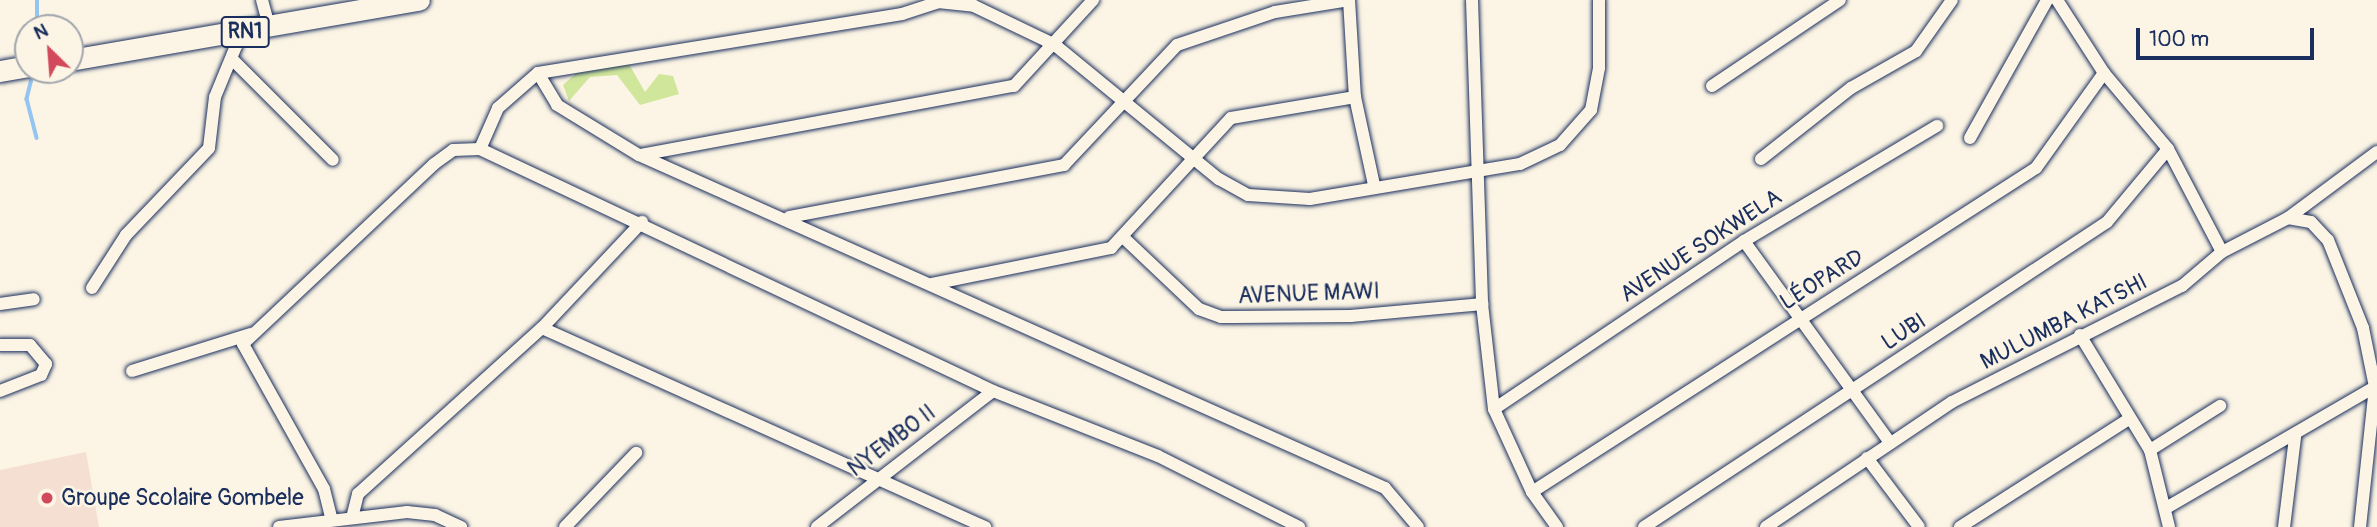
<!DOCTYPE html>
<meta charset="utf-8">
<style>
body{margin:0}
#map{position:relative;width:2377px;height:527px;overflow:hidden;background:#fcf5e5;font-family:Pangolin,sans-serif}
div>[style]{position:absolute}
.built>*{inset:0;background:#f5dfd2}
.green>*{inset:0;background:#d0e69b}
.stream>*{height:3.5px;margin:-1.75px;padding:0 1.75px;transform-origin:1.75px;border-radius:1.75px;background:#94c4f0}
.roads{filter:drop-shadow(0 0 2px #1b2f5e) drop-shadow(0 0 2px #1b2f5e)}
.minor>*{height:12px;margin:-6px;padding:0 6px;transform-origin:6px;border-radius:6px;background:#fcf5e5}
.trunk>*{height:21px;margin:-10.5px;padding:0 10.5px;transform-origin:10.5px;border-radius:10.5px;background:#fcf5e5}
.dots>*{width:19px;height:19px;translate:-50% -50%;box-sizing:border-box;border:4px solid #fcf5e5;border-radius:50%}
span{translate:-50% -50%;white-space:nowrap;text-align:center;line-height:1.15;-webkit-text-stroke:5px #fcf5e5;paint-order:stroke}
.shield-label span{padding:2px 5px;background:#fcf5e5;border:2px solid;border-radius:5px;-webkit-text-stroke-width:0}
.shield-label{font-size:21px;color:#1b2f5e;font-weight:700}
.street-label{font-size:23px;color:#1b2f5e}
.poi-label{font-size:23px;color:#1b2f5e}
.left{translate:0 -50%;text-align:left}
.north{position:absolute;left:14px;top:14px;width:70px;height:70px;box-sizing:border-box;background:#fcf5e5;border:2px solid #a2a6af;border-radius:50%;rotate:335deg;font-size:19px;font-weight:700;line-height:28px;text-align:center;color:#1b2f5e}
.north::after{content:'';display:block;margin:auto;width:24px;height:32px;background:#d1495b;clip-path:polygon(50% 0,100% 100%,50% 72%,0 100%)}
.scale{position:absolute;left:2136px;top:28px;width:178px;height:32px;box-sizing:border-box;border:4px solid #1b2f5e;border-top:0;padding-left:9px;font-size:21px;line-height:24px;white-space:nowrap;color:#1b2f5e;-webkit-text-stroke:5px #fcf5e5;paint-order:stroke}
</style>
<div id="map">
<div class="built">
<div style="clip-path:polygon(86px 452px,99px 527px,0 527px,0 470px)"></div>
</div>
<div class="green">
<div style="clip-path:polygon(629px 64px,645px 92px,659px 74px,673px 76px,679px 94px,640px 105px,617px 75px,590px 77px,569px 101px,563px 85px,583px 67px)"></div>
</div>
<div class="stream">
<div style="left:37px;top:28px;width:28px;rotate:-90deg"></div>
<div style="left:34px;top:71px;width:29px;rotate:104deg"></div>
<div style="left:27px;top:99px;width:40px;rotate:75.6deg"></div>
</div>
<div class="roads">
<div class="minor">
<div style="left:262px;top:0;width:28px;rotate:75deg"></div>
<div style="left:1349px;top:0;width:97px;rotate:86.5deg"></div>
<div style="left:1355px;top:97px;width:90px;rotate:77.8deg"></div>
<div style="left:1472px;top:0;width:304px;rotate:88.1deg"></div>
<div style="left:1482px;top:304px;width:106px;rotate:83.5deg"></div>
<div style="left:1494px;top:409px;width:91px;rotate:65.4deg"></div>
<div style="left:1532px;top:492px;width:43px;rotate:54.5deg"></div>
<div style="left:2057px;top:0;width:87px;rotate:57.2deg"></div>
<div style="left:2104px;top:73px;width:99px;rotate:49.9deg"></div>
<div style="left:2168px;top:149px;width:116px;rotate:62.3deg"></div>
<div style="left:233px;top:60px;width:141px;rotate:45deg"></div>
<div style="left:538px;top:73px;width:37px;rotate:59deg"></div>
<div style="left:557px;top:105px;width:96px;rotate:31.4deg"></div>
<div style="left:639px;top:155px;width:817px;rotate:24.06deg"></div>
<div style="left:1385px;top:488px;width:51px;rotate:49.8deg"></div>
<div style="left:1712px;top:86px;width:154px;rotate:-33.9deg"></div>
<div style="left:1970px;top:138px;width:158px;rotate:-60.8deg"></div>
<div style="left:480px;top:149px;width:567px;rotate:25.25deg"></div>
<div style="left:993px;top:391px;width:177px;rotate:21.5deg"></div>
<div style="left:1158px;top:456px;width:158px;rotate:26.7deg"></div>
<div style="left:640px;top:155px;width:380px;rotate:-10.5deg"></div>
<div style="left:1014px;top:86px;width:117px;rotate:-47.4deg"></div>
<div style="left:1761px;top:159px;width:115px;rotate:-38.3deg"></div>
<div style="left:1851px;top:88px;width:75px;rotate:-29.6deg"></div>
<div style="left:1916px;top:51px;width:62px;rotate:-54.8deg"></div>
<div style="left:789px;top:217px;width:280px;rotate:-10.7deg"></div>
<div style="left:1064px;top:165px;width:165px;rotate:-46.7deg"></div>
<div style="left:1177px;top:45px;width:103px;rotate:-18.6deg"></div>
<div style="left:1275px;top:12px;width:75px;rotate:-9.2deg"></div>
<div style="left:2288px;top:218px;width:23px;rotate:10deg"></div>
<div style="left:2311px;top:222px;width:25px;rotate:47deg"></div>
<div style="left:2328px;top:240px;width:95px;rotate:68.3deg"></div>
<div style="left:2363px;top:328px;width:60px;rotate:78.5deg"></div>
<div style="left:2375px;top:387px;width:141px;rotate:96.1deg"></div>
<div style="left:1124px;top:238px;width:103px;rotate:43.4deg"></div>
<div style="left:1199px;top:309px;width:23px;rotate:20deg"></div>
<div style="left:1221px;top:317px;width:130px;rotate:-0.4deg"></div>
<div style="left:1351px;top:316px;width:132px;rotate:-5.2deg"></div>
<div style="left:1744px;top:241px;width:247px;rotate:54.1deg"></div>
<div style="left:932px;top:284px;width:183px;rotate:-11.4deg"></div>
<div style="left:1111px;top:248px;width:177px;rotate:-47.3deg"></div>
<div style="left:1231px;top:118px;width:126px;rotate:-9.6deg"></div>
<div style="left:92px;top:288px;width:63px;rotate:-57.3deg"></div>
<div style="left:126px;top:235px;width:120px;rotate:-46.3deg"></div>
<div style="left:209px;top:148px;width:51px;rotate:-83.3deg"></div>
<div style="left:215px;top:97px;width:55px;rotate:-67.6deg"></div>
<div style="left:236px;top:46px;width:8px;rotate:-97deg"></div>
<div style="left:235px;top:38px;width:12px;rotate:180deg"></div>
<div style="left:0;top:304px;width:34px;rotate:-8deg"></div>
<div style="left:542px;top:328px;width:486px;rotate:24.2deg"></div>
<div style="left:2080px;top:335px;width:135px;rotate:58.7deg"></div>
<div style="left:2150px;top:450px;width:79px;rotate:76.1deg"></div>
<div style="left:0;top:345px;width:30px"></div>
<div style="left:30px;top:345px;width:25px;rotate:50deg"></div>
<div style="left:46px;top:364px;width:12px;rotate:114deg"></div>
<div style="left:41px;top:375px;width:44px;rotate:158.7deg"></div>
<div style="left:132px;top:371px;width:125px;rotate:-17.3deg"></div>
<div style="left:1494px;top:409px;width:301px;rotate:-33.9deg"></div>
<div style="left:1744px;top:241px;width:225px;rotate:-30.8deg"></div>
<div style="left:2150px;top:450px;width:83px;rotate:-32.2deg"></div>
<div style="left:1867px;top:458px;width:86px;rotate:53deg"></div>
<div style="left:1532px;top:492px;width:599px;rotate:-32.74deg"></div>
<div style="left:2036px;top:168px;width:117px;rotate:-54.4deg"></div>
<div style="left:2166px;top:508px;width:241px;rotate:-30.1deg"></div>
<div style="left:353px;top:514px;width:21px;rotate:-76deg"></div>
<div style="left:358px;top:494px;width:248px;rotate:-42.1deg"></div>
<div style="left:542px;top:328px;width:146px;rotate:-46.7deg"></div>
<div style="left:331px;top:517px;width:29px;rotate:-104deg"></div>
<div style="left:324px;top:489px;width:166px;rotate:-119.2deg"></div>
<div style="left:243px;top:344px;width:262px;rotate:-43.3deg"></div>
<div style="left:434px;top:164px;width:24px;rotate:-36deg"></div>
<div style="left:453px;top:150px;width:27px;rotate:-2deg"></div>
<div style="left:480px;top:149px;width:45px;rotate:-66.3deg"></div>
<div style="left:498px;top:108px;width:53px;rotate:-41.2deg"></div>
<div style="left:538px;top:73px;width:369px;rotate:-9.2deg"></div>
<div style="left:902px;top:14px;width:38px;rotate:-18deg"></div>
<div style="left:938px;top:2px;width:36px;rotate:6deg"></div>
<div style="left:974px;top:6px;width:90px;rotate:25.7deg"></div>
<div style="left:1055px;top:45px;width:212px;rotate:39.3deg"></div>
<div style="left:1219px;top:179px;width:33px;rotate:29deg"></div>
<div style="left:1248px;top:195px;width:62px;rotate:3.7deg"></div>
<div style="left:1310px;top:199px;width:213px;rotate:-9.5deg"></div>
<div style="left:1520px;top:164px;width:44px;rotate:-25.4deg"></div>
<div style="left:1560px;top:145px;width:47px;rotate:-48.5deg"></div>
<div style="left:1591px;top:110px;width:43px;rotate:-79.2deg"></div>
<div style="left:1599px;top:68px;width:68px;rotate:-90deg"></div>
<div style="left:279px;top:527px;width:129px;rotate:-6.7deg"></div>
<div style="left:407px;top:512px;width:28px;rotate:6deg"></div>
<div style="left:435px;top:515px;width:29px;rotate:25deg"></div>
<div style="left:565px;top:527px;width:103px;rotate:-46.2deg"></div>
<div style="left:817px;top:527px;width:222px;rotate:-37.7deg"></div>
<div style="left:1644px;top:527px;width:554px;rotate:-33.37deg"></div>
<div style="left:2107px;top:222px;width:95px;rotate:-50.1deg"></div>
<div style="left:1766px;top:527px;width:224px;rotate:-33.9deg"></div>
<div style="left:1952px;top:402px;width:258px;rotate:-26.8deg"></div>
<div style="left:2182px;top:286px;width:52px;rotate:-40.4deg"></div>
<div style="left:2222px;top:252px;width:74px;rotate:-27.3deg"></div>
<div style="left:2288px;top:218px;width:111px;rotate:-36.6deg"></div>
<div style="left:1960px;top:527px;width:201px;rotate:-32.6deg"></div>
<div style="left:2284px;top:527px;width:91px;rotate:-83deg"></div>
</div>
<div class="trunk">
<div style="left:70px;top:60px;width:354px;rotate:-9.8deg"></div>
<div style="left:0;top:71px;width:28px;rotate:-10deg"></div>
</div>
</div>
<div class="dots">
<div style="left:47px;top:498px;background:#d1495b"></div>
</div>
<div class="shield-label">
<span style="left:245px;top:32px">RN1</span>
</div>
<div class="street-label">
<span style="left:1701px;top:246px;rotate:-33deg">AVENUE SOKWELA</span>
<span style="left:1822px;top:280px;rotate:-32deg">LÉOPARD</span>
<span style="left:1309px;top:294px;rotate:-2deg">AVENUE MAWI</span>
<span style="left:2064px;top:322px;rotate:-27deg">MULUMBA KATSHI</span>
<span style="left:1904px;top:332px;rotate:-33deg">LUBI</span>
<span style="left:892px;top:441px;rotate:-37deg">NYEMBO II</span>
</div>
<div class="poi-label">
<span class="left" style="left:61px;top:498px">Groupe Scolaire Gombele</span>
</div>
<div class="north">N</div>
<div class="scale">100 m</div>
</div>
